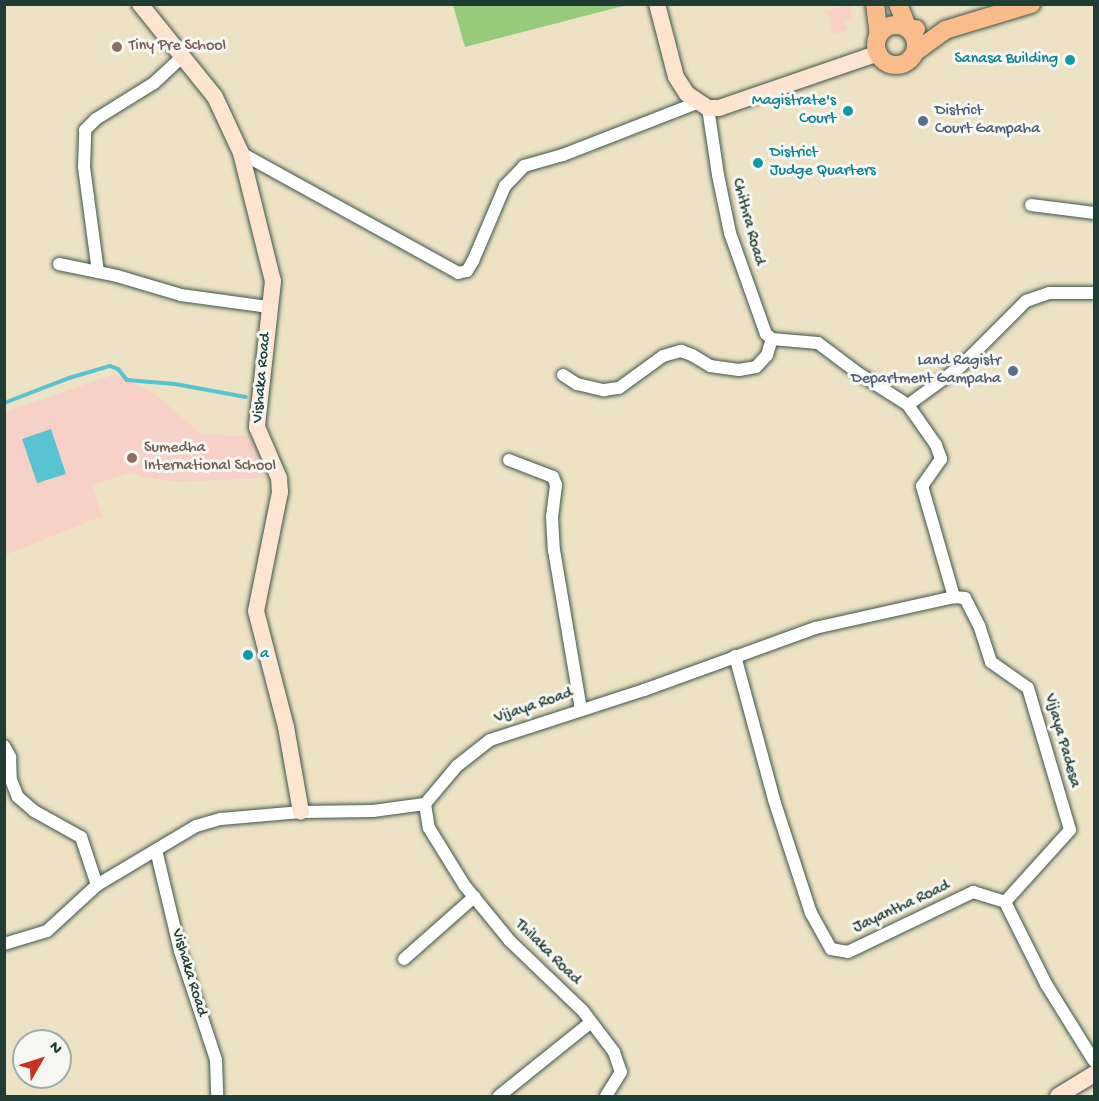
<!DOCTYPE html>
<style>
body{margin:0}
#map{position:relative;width:1099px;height:1101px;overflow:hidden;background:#ede2c4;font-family:"Gochi Hand",sans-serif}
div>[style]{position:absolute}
.built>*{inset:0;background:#f7d1c7}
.green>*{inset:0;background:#97cb7c}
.water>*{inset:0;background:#58c4d1}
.stream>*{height:4px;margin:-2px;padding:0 2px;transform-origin:2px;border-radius:2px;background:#58c4d1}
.roads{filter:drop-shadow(0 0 2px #3e564a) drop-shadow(0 0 2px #3e564a)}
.street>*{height:12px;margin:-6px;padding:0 6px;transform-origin:6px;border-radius:6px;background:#fff}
.secondary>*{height:16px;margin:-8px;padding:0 8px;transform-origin:8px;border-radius:8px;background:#fde4d0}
.primary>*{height:18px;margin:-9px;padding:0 9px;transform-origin:9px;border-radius:9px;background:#f9bc8a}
.primary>.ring{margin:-9px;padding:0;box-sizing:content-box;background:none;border:18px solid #f9bc8a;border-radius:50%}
.dots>*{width:16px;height:16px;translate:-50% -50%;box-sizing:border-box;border:3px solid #f6f6f2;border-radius:50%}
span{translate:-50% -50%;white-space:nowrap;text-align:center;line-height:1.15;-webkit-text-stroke:6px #f6f6f2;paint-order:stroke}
.education-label{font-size:16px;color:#785e54}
.left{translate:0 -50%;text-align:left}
.culture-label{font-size:16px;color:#0d838f}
.right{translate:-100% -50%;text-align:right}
.service-label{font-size:16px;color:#4e5e75}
.street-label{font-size:16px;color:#1f3d34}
.frame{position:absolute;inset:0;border:6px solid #1f3d34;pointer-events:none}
.north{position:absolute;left:12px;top:1029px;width:60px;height:60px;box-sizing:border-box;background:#f6f6f2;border:2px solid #a0aca6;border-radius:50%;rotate:51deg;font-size:16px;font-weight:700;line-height:24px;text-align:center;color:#1f3d34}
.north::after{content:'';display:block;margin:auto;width:21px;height:27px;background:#c8321e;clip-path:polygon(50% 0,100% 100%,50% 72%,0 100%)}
</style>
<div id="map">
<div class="built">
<div style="clip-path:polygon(850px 5px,853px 20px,844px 22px,847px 30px,833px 34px,827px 10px)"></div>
<div style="clip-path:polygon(115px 374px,154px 393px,202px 435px,250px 436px,257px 444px,264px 478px,178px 482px,141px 477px,134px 472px,92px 485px,102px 516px,5px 555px,5px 412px)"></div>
</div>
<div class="green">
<div style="clip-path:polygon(453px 5px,453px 4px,627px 5px,465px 47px)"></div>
</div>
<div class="water">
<div style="clip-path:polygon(51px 429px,66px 474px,37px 483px,22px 439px)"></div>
</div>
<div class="stream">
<div style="left:4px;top:403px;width:70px;rotate:-21deg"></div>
<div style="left:69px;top:378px;width:43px;rotate:-16.3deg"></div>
<div style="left:110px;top:366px;width:9px;rotate:21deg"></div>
<div style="left:118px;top:369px;width:14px;rotate:51deg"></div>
<div style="left:127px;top:380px;width:48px;rotate:4.8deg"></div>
<div style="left:175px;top:384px;width:72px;rotate:10.4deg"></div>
</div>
<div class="roads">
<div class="street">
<div style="left:708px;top:108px;width:68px;rotate:81.5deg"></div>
<div style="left:718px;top:175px;width:59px;rotate:78.3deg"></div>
<div style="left:730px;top:233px;width:107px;rotate:70.4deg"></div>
<div style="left:766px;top:334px;width:8px;rotate:40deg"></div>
<div style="left:241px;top:153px;width:248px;rotate:28.9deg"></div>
<div style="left:458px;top:273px;width:9px;rotate:-13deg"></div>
<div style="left:467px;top:271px;width:12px;rotate:-59deg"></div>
<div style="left:473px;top:261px;width:82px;rotate:-66.9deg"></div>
<div style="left:505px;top:186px;width:28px;rotate:-46deg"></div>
<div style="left:524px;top:166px;width:41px;rotate:-15.8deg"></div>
<div style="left:563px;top:155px;width:146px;rotate:-21.3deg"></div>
<div style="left:1031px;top:205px;width:64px;rotate:7.2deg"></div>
<div style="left:59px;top:264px;width:59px;rotate:11.7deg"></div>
<div style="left:117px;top:276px;width:67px;rotate:16.5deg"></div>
<div style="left:181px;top:295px;width:89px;rotate:7.8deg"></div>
<div style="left:98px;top:272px;width:106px;rotate:-97.6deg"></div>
<div style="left:84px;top:167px;width:37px;rotate:-88deg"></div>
<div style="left:85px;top:130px;width:16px;rotate:-45deg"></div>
<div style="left:96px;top:119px;width:68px;rotate:-31.8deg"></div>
<div style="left:154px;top:83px;width:38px;rotate:-43deg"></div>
<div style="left:772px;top:339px;width:46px;rotate:5deg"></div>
<div style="left:818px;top:343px;width:50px;rotate:36.9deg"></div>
<div style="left:858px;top:373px;width:59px;rotate:32.6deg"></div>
<div style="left:908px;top:405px;width:49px;rotate:55deg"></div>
<div style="left:936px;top:445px;width:15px;rotate:70deg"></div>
<div style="left:941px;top:459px;width:33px;rotate:125deg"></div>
<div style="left:922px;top:486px;width:116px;rotate:73.9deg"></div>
<div style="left:563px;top:375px;width:17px;rotate:33deg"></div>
<div style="left:577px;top:384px;width:28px;rotate:13deg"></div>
<div style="left:604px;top:390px;width:15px;rotate:-8deg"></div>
<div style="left:619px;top:388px;width:54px;rotate:-36deg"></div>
<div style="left:663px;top:356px;width:19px;rotate:-16deg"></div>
<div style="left:681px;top:351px;width:12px;rotate:20deg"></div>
<div style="left:692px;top:355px;width:21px;rotate:31deg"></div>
<div style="left:710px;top:366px;width:29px;rotate:8deg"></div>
<div style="left:739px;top:370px;width:17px;rotate:-10deg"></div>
<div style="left:756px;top:367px;width:16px;rotate:-47deg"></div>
<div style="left:767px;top:355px;width:17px;rotate:-73deg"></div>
<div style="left:908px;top:405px;width:64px;rotate:-36.2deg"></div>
<div style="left:960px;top:367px;width:93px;rotate:-45deg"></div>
<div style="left:1026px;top:301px;width:24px;rotate:-19deg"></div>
<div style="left:1049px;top:293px;width:45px"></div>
<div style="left:509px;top:460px;width:47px;rotate:21.1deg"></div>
<div style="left:553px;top:477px;width:9px;rotate:69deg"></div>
<div style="left:556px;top:485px;width:31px;rotate:97deg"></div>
<div style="left:552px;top:516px;width:34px;rotate:87deg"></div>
<div style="left:554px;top:550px;width:161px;rotate:80.4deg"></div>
<div style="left:735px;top:656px;width:149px;rotate:74.8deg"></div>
<div style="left:774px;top:800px;width:119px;rotate:71.9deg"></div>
<div style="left:811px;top:913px;width:41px;rotate:60.9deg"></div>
<div style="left:831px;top:949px;width:17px;rotate:10deg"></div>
<div style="left:848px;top:952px;width:139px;rotate:-25.6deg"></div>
<div style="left:973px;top:892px;width:34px;rotate:17deg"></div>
<div style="left:1005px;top:902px;width:92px;rotate:63.4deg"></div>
<div style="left:1046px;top:984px;width:91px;rotate:58.1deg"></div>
<div style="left:4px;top:746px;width:13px;rotate:61deg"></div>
<div style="left:10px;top:757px;width:23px;rotate:88deg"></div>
<div style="left:11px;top:780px;width:18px;rotate:68deg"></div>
<div style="left:18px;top:797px;width:21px;rotate:41deg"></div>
<div style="left:34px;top:811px;width:54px;rotate:29deg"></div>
<div style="left:81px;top:837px;width:51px;rotate:71.6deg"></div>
<div style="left:425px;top:804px;width:24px;rotate:81deg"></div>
<div style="left:429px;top:828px;width:68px;rotate:58.2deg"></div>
<div style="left:465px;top:886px;width:71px;rotate:50.7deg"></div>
<div style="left:510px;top:941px;width:101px;rotate:43.8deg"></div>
<div style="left:583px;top:1011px;width:51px;rotate:52.9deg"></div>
<div style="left:614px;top:1052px;width:21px;rotate:71deg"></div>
<div style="left:621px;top:1072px;width:28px;rotate:122deg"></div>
<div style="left:156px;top:850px;width:104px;rotate:76.6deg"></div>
<div style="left:180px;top:951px;width:115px;rotate:71.7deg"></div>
<div style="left:216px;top:1060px;width:36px;rotate:88deg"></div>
<div style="left:4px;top:944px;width:45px;rotate:-16.8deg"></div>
<div style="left:47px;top:931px;width:68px;rotate:-42.6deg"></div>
<div style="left:97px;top:885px;width:115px;rotate:-30.8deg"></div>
<div style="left:196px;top:826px;width:26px;rotate:-16deg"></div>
<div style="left:221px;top:819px;width:80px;rotate:-5deg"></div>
<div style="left:301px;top:812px;width:72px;rotate:-0.8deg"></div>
<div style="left:373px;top:811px;width:52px;rotate:-7.7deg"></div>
<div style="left:425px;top:804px;width:50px;rotate:-49.9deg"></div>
<div style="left:457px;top:766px;width:42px;rotate:-38.2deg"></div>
<div style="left:490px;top:740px;width:162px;rotate:-18deg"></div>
<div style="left:644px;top:690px;width:182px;rotate:-19.9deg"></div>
<div style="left:815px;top:628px;width:142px;rotate:-12.6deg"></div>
<div style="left:954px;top:597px;width:11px;rotate:5deg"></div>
<div style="left:965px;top:598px;width:30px;rotate:63deg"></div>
<div style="left:979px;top:625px;width:39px;rotate:72deg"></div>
<div style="left:991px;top:662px;width:45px;rotate:35.1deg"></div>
<div style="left:1028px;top:688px;width:148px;rotate:73.5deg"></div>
<div style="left:1070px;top:830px;width:97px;rotate:132.1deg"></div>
<div style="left:404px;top:959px;width:94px;rotate:-41.5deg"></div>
<div style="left:499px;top:1096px;width:118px;rotate:-38.8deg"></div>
</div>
<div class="secondary">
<div style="left:140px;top:4px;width:119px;rotate:51.1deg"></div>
<div style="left:215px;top:97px;width:62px;rotate:65.1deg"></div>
<div style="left:241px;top:153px;width:132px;rotate:76deg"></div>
<div style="left:273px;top:281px;width:147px;rotate:96.3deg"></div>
<div style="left:257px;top:427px;width:56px;rotate:66.7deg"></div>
<div style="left:279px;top:478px;width:14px;rotate:86deg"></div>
<div style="left:280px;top:492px;width:121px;rotate:101.4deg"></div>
<div style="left:256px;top:611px;width:120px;rotate:75.5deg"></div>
<div style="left:286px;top:727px;width:86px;rotate:80deg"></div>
<div style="left:657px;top:4px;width:75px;rotate:75.4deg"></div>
<div style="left:676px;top:77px;width:20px;rotate:57deg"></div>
<div style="left:687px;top:94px;width:25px;rotate:34deg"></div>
<div style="left:708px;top:108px;width:11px"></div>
<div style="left:719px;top:108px;width:169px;rotate:-19deg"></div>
<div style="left:1058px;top:1096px;width:42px;rotate:-31.4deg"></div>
</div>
<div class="primary">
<div style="left:875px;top:4px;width:31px;rotate:83deg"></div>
<div style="left:898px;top:4px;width:27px;rotate:68deg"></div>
<div style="left:908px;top:29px;width:8px"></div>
<div class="ring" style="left:876px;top:25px;width:22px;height:22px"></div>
<div style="left:915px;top:52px;width:37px;rotate:-36deg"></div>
<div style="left:945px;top:30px;width:90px;rotate:-16.8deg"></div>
</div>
</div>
<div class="dots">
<div style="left:117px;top:47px;background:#8d6e63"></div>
<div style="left:1070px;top:60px;background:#0f9aa8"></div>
<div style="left:848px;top:111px;background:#0f9aa8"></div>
<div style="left:923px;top:121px;background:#5c6f8a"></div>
<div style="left:758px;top:163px;background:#0f9aa8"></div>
<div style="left:1013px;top:371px;background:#5c6f8a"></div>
<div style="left:132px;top:458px;background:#8d6e63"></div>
<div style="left:248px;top:655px;background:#0f9aa8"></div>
</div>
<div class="education-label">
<span class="left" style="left:129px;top:47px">Tiny Pre School</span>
<span class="left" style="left:144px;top:458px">Sumedha<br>International School</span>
</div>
<div class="culture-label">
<span class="right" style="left:1058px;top:60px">Sanasa Building</span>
<span class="right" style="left:836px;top:111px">Magistrate's<br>Court</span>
<span class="left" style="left:770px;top:163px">District<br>Judge Quarters</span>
<span class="left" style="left:260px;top:655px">a</span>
</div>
<div class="service-label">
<span class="left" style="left:935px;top:121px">District<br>Court Gampaha</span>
<span class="right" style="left:1001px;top:371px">Land Ragistr<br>Department Gampaha</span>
</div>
<div class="street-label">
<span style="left:747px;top:222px;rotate:75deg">Chithra Road</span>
<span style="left:263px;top:378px;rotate:-85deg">Vishaka Road</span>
<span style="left:534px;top:707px;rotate:-19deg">Vijaya Road</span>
<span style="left:1061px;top:741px;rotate:74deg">Vijaya Padesa</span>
<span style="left:902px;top:908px;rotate:-25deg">Jayantha Road</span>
<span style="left:547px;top:953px;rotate:45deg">Thilaka Road</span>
<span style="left:188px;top:973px;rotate:73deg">Vishaka Road</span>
</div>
<div class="frame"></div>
<div class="north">N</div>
</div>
